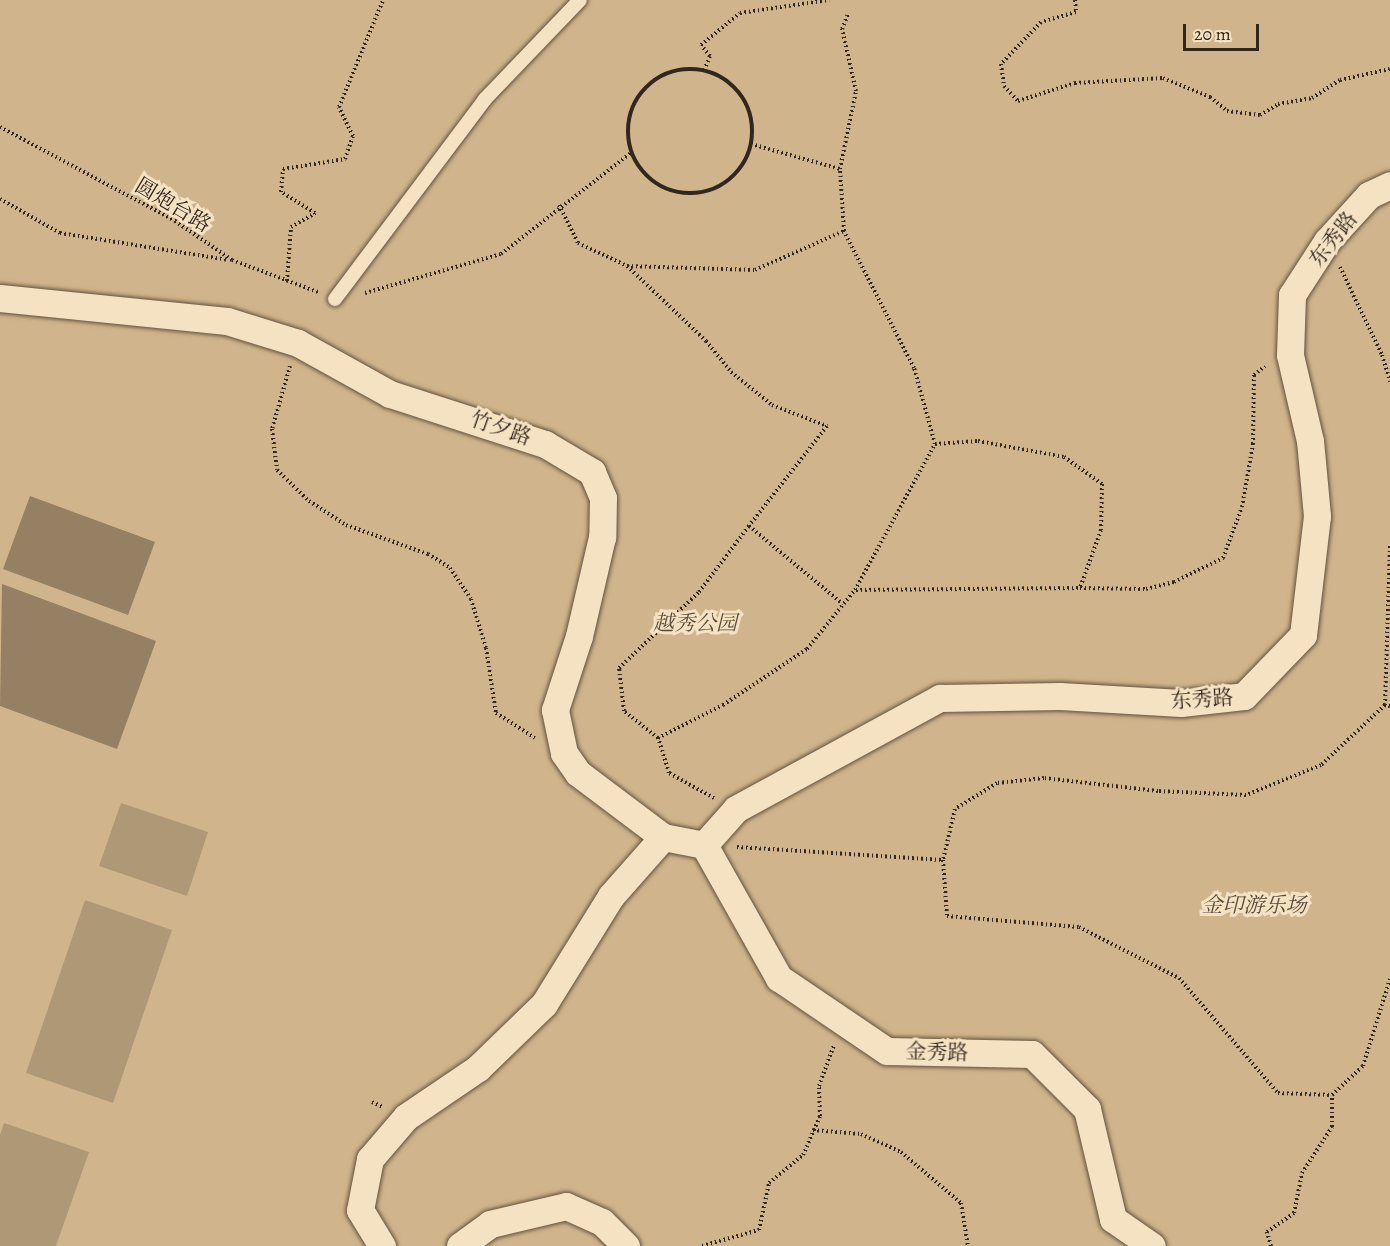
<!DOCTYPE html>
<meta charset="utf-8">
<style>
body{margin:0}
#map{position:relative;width:1390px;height:1246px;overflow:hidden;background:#f0d2a3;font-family:Alegreya,"Noto Serif SC",serif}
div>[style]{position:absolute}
.green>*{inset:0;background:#d0b58c}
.water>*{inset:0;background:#af9876}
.building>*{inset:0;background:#958063}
.path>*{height:4px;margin-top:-2px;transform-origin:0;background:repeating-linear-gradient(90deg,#32271e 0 1.5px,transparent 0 4.5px)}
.path>.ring{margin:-2px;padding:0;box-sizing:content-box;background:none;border:4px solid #32271e;border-radius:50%}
.roads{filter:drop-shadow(0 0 2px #62523f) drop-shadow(0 0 2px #62523f)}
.lane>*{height:14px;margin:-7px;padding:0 7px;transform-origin:7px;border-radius:7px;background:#f5e2c3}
.street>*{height:27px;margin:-13.5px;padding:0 13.5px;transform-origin:13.5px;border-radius:13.5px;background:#f5e2c3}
span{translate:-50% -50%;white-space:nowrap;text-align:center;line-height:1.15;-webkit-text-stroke:6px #f5e2c3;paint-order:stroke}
.street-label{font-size:21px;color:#32271e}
.park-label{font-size:21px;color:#5a4a3a;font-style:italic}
.scale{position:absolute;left:1183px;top:24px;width:76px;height:27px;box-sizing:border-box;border:3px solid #32271e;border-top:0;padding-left:8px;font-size:18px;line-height:21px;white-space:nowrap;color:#32271e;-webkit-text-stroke:4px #f5e2c3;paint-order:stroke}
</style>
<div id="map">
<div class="green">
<div style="clip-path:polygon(0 0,1390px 0,1390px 1246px,0 1246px)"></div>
</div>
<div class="water">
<div style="clip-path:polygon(121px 803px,208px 832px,187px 896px,99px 866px)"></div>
<div style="clip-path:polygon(85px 900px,172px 930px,113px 1103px,26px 1073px)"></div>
<div style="clip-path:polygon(4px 1123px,89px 1152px,56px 1246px,0 1246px,0 1135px)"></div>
</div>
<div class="building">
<div style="clip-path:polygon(30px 496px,155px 542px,128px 615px,3px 569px)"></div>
<div style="clip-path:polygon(2px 584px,156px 641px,117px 749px,0 706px)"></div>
</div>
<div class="path">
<div style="left:1075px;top:0;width:12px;rotate:85deg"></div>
<div style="left:1076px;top:12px;width:36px;rotate:164deg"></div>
<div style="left:1041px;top:22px;width:58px;rotate:133.6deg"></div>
<div style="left:1001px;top:64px;width:22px;rotate:82deg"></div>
<div style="left:1004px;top:86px;width:21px;rotate:47deg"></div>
<div style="left:1018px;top:101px;width:60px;rotate:-17.5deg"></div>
<div style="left:1075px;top:83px;width:88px;rotate:-3.3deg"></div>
<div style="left:1163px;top:78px;width:51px;rotate:22deg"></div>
<div style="left:1210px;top:97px;width:22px;rotate:39deg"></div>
<div style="left:1227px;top:111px;width:33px;rotate:7deg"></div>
<div style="left:1260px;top:115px;width:21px;rotate:-31deg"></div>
<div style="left:1278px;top:104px;width:35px;rotate:-10deg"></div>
<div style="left:1312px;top:98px;width:33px;rotate:-33deg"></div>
<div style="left:1340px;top:80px;width:51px;rotate:-12.4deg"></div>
<div class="ring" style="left:628px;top:69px;width:120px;height:120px"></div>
<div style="left:704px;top:70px;width:15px;rotate:-67deg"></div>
<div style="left:710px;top:56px;width:14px;rotate:-129deg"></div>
<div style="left:701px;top:45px;width:50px;rotate:-39.4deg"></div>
<div style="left:740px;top:13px;width:90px;rotate:-8.3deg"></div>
<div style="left:0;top:127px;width:199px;rotate:28.2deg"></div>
<div style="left:175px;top:221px;width:69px;rotate:34.4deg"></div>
<div style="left:232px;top:260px;width:92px;rotate:20.4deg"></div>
<div style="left:751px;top:144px;width:92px;rotate:15.7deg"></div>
<div style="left:0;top:199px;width:69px;rotate:29.5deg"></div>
<div style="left:60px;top:233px;width:170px;rotate:9.1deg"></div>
<div style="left:559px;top:205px;width:42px;rotate:63.4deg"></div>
<div style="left:578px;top:243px;width:54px;rotate:25.1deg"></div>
<div style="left:627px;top:266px;width:128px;rotate:1.8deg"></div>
<div style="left:755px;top:270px;width:97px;rotate:-23.7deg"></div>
<div style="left:627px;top:266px;width:109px;rotate:43.5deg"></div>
<div style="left:706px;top:341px;width:40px;rotate:51deg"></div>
<div style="left:731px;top:372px;width:53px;rotate:38.8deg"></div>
<div style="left:772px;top:405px;width:59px;rotate:20.9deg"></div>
<div style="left:827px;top:426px;width:127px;rotate:128deg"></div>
<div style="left:749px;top:526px;width:122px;rotate:39.7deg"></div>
<div style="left:1340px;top:267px;width:98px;rotate:64.5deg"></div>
<div style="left:1382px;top:355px;width:28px;rotate:73deg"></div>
<div style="left:287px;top:281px;width:54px;rotate:-85.8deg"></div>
<div style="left:291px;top:227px;width:28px;rotate:-30deg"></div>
<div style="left:315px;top:213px;width:40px;rotate:-148deg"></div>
<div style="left:281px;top:192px;width:23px;rotate:-85deg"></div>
<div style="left:283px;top:169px;width:63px;rotate:-9.2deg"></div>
<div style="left:345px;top:159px;width:24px;rotate:-71deg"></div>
<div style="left:353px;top:136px;width:32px;rotate:-116deg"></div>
<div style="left:339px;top:107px;width:116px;rotate:-67.6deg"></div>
<div style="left:365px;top:293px;width:141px;rotate:-16deg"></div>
<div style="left:501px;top:254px;width:166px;rotate:-37.9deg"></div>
<div style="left:290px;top:366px;width:66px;rotate:105.9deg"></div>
<div style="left:272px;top:429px;width:41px;rotate:83deg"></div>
<div style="left:277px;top:470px;width:45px;rotate:44.1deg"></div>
<div style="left:309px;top:501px;width:44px;rotate:33deg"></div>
<div style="left:346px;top:525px;width:87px;rotate:19.5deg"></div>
<div style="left:428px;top:554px;width:26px;rotate:32deg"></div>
<div style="left:450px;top:568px;width:37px;rotate:56deg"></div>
<div style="left:471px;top:599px;width:51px;rotate:73deg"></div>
<div style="left:486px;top:648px;width:66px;rotate:81.3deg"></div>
<div style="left:496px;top:713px;width:46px;rotate:32.7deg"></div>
<div style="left:935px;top:444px;width:43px;rotate:-4deg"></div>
<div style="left:978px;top:441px;width:87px;rotate:10.5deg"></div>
<div style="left:1064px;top:457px;width:47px;rotate:35.4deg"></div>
<div style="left:1102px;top:484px;width:46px;rotate:91.2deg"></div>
<div style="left:1101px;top:530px;width:62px;rotate:109.9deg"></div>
<div style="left:1080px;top:588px;width:66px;rotate:0.9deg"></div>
<div style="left:1146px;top:589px;width:29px;rotate:-14deg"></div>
<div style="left:1174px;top:582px;width:55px;rotate:-26.1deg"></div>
<div style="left:1223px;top:558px;width:54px;rotate:-69.6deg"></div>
<div style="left:1242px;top:507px;width:64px;rotate:-80.1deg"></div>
<div style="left:1253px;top:444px;width:69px;rotate:-89.2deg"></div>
<div style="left:1254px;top:375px;width:14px;rotate:-39deg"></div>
<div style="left:856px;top:590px;width:224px;rotate:-0.5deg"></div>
<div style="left:1385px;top:705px;width:160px;rotate:-88.2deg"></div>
<div style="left:1390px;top:706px;width:5px;rotate:-169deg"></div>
<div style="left:1385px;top:705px;width:88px;rotate:136.8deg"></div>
<div style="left:1321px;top:765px;width:81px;rotate:158.2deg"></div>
<div style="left:1246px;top:795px;width:88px;rotate:-177.4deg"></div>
<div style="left:1158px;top:791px;width:115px;rotate:-173.5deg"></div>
<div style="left:1044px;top:778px;width:47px;rotate:173.9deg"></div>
<div style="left:997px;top:783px;width:49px;rotate:148.2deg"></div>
<div style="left:955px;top:809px;width:52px;rotate:103.2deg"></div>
<div style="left:943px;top:860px;width:56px;rotate:85.9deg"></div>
<div style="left:947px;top:916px;width:132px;rotate:4.8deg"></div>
<div style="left:1079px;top:927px;width:112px;rotate:27deg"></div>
<div style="left:1179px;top:978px;width:152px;rotate:49.3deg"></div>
<div style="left:1278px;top:1093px;width:54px;rotate:2.1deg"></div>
<div style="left:1332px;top:1095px;width:42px;rotate:-43.1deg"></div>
<div style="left:1363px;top:1066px;width:91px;rotate:-72.8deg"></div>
<div style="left:658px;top:738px;width:43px;rotate:-141.5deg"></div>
<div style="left:624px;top:711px;width:43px;rotate:-96.6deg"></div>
<div style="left:619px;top:668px;width:110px;rotate:-43.5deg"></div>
<div style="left:699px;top:592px;width:83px;rotate:-52.9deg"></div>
<div style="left:714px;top:798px;width:51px;rotate:-150.9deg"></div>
<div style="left:669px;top:773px;width:37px;rotate:-107deg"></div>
<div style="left:658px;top:738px;width:73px;rotate:-26.9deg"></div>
<div style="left:723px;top:705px;width:101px;rotate:-33.7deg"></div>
<div style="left:807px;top:649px;width:76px;rotate:-50.9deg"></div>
<div style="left:855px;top:590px;width:166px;rotate:-61.3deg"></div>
<div style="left:935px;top:444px;width:79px;rotate:-105.4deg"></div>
<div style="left:914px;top:368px;width:154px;rotate:-117.1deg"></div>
<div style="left:844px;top:231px;width:62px;rotate:-93.7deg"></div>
<div style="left:840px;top:169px;width:80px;rotate:-78.4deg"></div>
<div style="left:856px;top:91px;width:64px;rotate:-102.7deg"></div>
<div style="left:842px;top:29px;width:16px;rotate:-68deg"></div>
<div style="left:737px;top:847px;width:206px;rotate:3.6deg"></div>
<div style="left:372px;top:1102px;width:12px;rotate:24deg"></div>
<div style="left:813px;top:1130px;width:48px;rotate:4.8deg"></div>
<div style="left:861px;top:1134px;width:44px;rotate:24.2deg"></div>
<div style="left:901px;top:1152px;width:79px;rotate:40.4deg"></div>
<div style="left:961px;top:1203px;width:44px;rotate:80.8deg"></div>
<div style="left:702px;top:1246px;width:59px;rotate:-15.7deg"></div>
<div style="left:759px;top:1230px;width:48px;rotate:-78deg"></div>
<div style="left:769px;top:1183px;width:44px;rotate:-39.5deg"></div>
<div style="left:803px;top:1155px;width:43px;rotate:-66.4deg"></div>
<div style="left:820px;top:1116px;width:30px;rotate:-92deg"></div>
<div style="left:819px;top:1086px;width:44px;rotate:-69.9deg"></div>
<div style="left:1271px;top:1246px;width:15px;rotate:-106deg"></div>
<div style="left:1267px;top:1232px;width:33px;rotate:-35deg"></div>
<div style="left:1294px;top:1213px;width:41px;rotate:-78.7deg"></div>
<div style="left:1302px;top:1173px;width:55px;rotate:-56.9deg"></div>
<div style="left:1332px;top:1127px;width:32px;rotate:-90deg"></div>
</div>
<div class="roads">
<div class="lane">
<div style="left:335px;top:299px;width:250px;rotate:-53.1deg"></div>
<div style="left:485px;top:99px;width:137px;rotate:-46.2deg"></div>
</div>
<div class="street">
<div style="left:0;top:298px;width:228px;rotate:5.8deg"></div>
<div style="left:227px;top:321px;width:74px;rotate:17.2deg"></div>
<div style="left:298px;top:343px;width:105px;rotate:29deg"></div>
<div style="left:390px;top:394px;width:163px;rotate:17.9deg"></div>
<div style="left:545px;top:444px;width:55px;rotate:30.8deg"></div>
<div style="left:592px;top:472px;width:28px;rotate:67deg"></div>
<div style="left:603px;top:498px;width:39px;rotate:91deg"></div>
<div style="left:602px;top:537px;width:102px;rotate:103.1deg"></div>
<div style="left:579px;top:636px;width:78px;rotate:108deg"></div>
<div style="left:555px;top:710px;width:44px;rotate:78.2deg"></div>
<div style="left:564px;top:753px;width:24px;rotate:55deg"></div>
<div style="left:578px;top:773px;width:106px;rotate:37deg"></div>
<div style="left:663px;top:837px;width:42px;rotate:11deg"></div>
<div style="left:704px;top:845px;width:48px;rotate:-48.4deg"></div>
<div style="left:736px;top:809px;width:232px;rotate:-28.6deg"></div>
<div style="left:940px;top:698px;width:120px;rotate:-1deg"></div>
<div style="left:1060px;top:696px;width:121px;rotate:3.3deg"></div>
<div style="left:1181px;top:703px;width:63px;rotate:-6.3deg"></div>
<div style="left:1244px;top:696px;width:85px;rotate:-46deg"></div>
<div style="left:1303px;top:635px;width:120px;rotate:-83.3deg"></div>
<div style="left:1317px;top:516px;width:75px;rotate:-95.3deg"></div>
<div style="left:1310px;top:441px;width:88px;rotate:-103.1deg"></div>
<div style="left:1290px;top:355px;width:60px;rotate:-88.1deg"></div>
<div style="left:1292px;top:295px;width:64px;rotate:-57.1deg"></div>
<div style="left:1327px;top:241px;width:62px;rotate:-47.6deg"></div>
<div style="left:1369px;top:195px;width:23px;rotate:-25deg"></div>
<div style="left:704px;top:845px;width:153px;rotate:60.6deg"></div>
<div style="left:779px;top:978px;width:130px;rotate:34.1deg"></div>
<div style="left:887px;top:1051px;width:145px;rotate:1.2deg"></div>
<div style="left:1032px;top:1054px;width:78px;rotate:45deg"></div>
<div style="left:1087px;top:1109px;width:113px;rotate:76.7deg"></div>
<div style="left:1113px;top:1219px;width:47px;rotate:34.7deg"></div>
<div style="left:382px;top:1246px;width:42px;rotate:-121.4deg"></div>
<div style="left:360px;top:1210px;width:52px;rotate:-78.9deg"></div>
<div style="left:370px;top:1159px;width:55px;rotate:-49.4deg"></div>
<div style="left:406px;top:1117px;width:87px;rotate:-34.2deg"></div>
<div style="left:478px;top:1068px;width:92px;rotate:-44.1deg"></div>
<div style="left:544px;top:1004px;width:127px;rotate:-58.2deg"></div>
<div style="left:611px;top:896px;width:79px;rotate:-48.6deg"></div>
<div style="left:460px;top:1246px;width:37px;rotate:-36deg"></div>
<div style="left:490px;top:1224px;width:78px;rotate:-13.3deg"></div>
<div style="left:566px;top:1206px;width:39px;rotate:24deg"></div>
<div style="left:602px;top:1222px;width:34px;rotate:45deg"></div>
</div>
</div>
<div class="street-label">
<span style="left:173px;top:205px;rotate:31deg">圆炮台路</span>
<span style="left:1333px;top:239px;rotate:-52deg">东秀路</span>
<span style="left:501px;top:428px;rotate:19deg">竹夕路</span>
<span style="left:1202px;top:699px;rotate:-4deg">东秀路</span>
<span style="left:937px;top:1052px;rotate:1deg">金秀路</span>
</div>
<div class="park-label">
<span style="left:695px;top:623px">越秀公园</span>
<span style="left:1254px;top:905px">金印游乐场</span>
</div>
<div class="scale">20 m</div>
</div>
